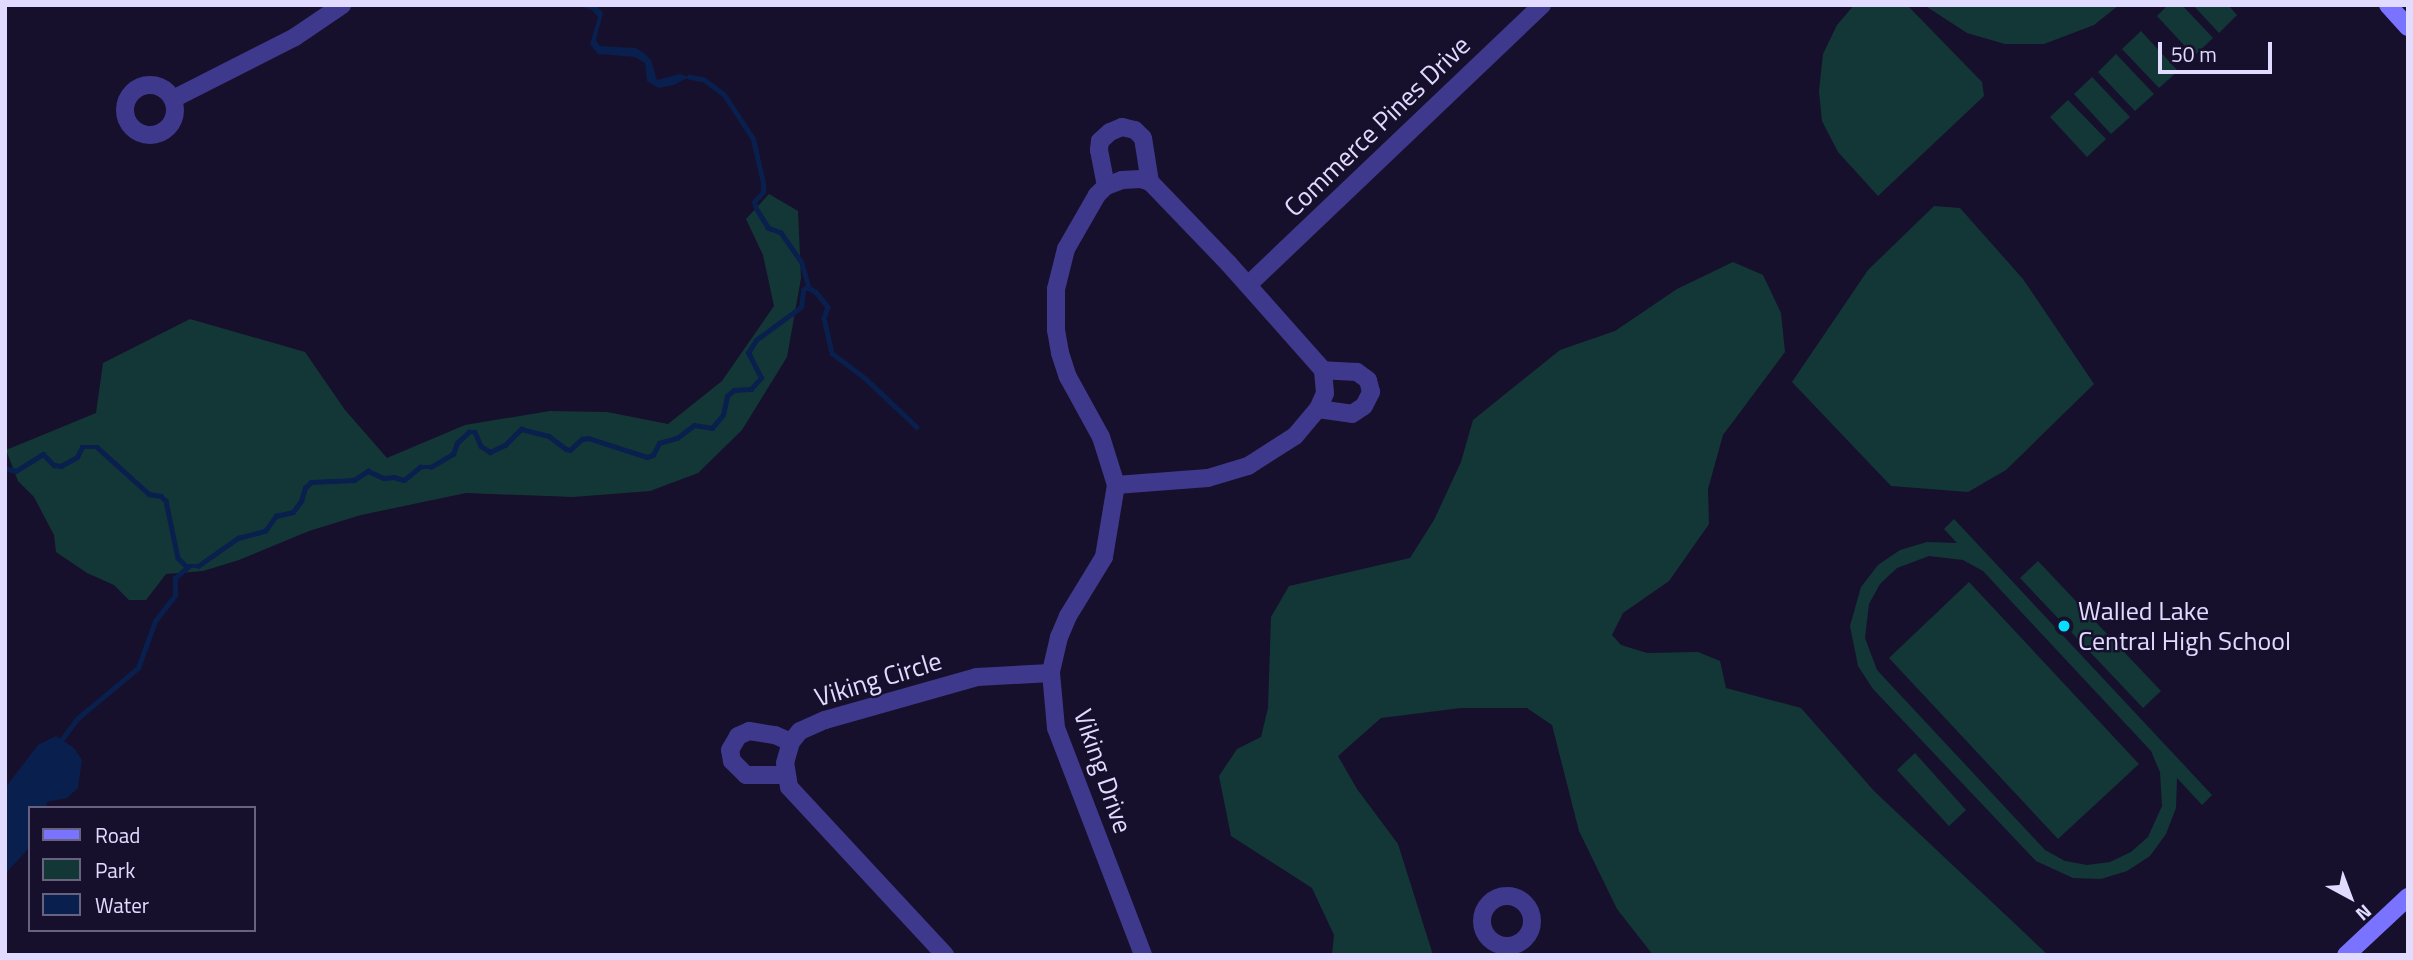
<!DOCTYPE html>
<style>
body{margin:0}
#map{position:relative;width:2413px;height:960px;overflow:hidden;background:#16102c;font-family:"Titillium Web",sans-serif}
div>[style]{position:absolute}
.green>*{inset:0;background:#133737}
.water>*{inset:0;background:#091f4d}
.stream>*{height:4.5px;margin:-2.25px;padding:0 2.25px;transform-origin:2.25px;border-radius:2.25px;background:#091f4d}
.street>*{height:18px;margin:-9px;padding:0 9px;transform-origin:9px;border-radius:9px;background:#3f398d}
.street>.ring{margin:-9px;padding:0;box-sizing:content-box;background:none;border:18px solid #3f398d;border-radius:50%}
.secondary>*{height:18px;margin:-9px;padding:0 9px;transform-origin:9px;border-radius:9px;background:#7a73ff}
.dots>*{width:19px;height:19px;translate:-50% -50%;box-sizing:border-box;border:4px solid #16102c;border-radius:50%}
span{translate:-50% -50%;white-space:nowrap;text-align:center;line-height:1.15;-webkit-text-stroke:5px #16102c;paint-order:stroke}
.street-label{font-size:26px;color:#e1dcff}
.poi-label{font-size:26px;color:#e1dcff}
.left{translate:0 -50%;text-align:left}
.frame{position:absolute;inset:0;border:7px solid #e1dcff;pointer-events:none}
.legend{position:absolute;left:28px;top:806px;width:228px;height:126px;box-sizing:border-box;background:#16102c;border:2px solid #676280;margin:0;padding:9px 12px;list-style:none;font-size:21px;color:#e1dcff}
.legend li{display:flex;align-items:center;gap:14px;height:35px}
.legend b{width:35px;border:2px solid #676280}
.north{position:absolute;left:2315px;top:862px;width:70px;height:70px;-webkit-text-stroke:5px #16102c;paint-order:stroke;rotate:139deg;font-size:19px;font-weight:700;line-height:28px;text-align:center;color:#e1dcff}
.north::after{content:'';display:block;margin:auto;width:24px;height:32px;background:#e1dcff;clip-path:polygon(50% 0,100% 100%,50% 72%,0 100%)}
.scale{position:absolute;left:2158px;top:42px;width:114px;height:32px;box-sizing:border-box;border:4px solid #e1dcff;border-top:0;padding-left:9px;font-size:21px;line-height:24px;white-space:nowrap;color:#e1dcff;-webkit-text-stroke:5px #16102c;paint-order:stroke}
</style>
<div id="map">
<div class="green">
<div style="clip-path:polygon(1854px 5px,1907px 5px,1982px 82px,1984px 96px,1878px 196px,1838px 152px,1822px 121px,1819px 91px,1823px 54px,1837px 25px)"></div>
<div style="clip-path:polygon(1924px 5px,2119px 5px,2094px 25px,2044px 44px,2005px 44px,1967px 33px)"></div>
<div style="clip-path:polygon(2168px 5px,2182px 5px,2213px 38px,2194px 56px,2157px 16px)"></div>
<div style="clip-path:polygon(2193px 5px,2228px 5px,2237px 15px,2219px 33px)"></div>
<div style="clip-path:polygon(2141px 31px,2178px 71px,2159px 88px,2122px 49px)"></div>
<div style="clip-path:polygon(2116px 54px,2154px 94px,2135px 111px,2098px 72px)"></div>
<div style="clip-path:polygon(2092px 77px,2130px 117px,2111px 134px,2074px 94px)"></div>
<div style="clip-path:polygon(2068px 100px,2106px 139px,2087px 157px,2050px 117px)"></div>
<div style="clip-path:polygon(769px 194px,798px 211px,801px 278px,787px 357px,742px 430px,698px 473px,650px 491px,573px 497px,466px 493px,361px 515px,309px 531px,239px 560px,203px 571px,166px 574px,146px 600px,129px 600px,114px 585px,87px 573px,56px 552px,54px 535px,34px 497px,18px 481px,6px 450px,96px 413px,103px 363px,190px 319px,305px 352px,345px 410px,387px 458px,465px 425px,550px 411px,607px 412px,668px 424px,722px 381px,774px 306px,763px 255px,746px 219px)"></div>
<div style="clip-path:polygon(1934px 206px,1960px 208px,2023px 279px,2094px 384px,2006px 470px,1968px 492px,1891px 486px,1792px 382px,1868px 270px)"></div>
<div style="clip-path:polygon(1733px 262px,1763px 275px,1781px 313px,1785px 352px,1723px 435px,1708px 489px,1709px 524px,1669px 581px,1623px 613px,1612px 635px,1621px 645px,1647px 653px,1698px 652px,1720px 661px,1726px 688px,1801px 708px,1874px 791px,2048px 955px,1653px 955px,1617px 909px,1579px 831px,1552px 725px,1527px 708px,1461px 708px,1381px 718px,1338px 756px,1357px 789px,1398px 844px,1433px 955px,1332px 955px,1334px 935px,1312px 888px,1231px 836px,1219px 776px,1237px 749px,1261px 737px,1268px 708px,1271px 617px,1289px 586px,1410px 558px,1434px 520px,1461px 462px,1473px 420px,1560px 350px,1615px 331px,1677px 289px)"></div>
<div style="clip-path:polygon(evenodd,1954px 519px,2212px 795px,2202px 805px,2177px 778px,2176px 808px,2166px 834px,2150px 856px,2127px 871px,2101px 879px,2073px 878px,2036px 861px,1873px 689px,1858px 666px,1850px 626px,1861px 587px,1878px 565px,1900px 550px,1927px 542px,1957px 543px,1944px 529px,1954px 519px,1929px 556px,1963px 560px,1983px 571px,2151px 751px,2160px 772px,2162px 806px,2148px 837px,2131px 852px,2110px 862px,2087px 865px,2065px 861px,2045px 850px,1877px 670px,1865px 638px,1869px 604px,1880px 584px,1897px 568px,1929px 556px)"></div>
<div style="clip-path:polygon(2038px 561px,2161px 691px,2143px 708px,2020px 578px)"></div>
<div style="clip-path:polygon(1969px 582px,2139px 764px,2058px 839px,1889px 658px)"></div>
<div style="clip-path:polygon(1915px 753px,1966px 810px,1949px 826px,1897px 770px)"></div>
</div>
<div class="water">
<div style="clip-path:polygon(578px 5px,596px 5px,603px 13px,596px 40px,600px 46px,635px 48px,643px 52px,651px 60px,657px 80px,680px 74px,689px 77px,674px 85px,658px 88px,647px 81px,645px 63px,635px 57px,598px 54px,590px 44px,598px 17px,592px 10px)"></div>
<div style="clip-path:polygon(56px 736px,74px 748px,82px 760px,78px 788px,67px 798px,47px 802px,46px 808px,30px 808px,30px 847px,5px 874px,5px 788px,38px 745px)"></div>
</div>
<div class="stream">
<div style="left:807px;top:287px;width:10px;rotate:29deg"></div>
<div style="left:816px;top:292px;width:19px;rotate:51deg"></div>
<div style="left:828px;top:307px;width:12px;rotate:110deg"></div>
<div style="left:824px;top:318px;width:36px;rotate:77deg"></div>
<div style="left:832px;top:353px;width:41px;rotate:37.1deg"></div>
<div style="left:865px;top:378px;width:71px;rotate:43.3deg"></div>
<div style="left:5px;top:468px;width:11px;rotate:15deg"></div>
<div style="left:16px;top:471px;width:32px;rotate:-32deg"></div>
<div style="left:43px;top:454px;width:16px;rotate:45deg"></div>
<div style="left:54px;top:465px;width:7px;rotate:8deg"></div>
<div style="left:61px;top:466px;width:18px;rotate:-29deg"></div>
<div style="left:77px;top:457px;width:11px;rotate:-63deg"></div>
<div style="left:82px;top:447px;width:15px"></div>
<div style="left:97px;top:447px;width:70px;rotate:42.1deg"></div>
<div style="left:149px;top:494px;width:12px;rotate:9deg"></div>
<div style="left:161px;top:496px;width:7px;rotate:45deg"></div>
<div style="left:166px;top:501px;width:58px;rotate:78.1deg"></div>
<div style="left:178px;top:558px;width:11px;rotate:45deg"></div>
<div style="left:186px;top:566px;width:12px"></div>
<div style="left:198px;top:566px;width:49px;rotate:-35deg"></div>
<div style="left:238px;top:538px;width:28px;rotate:-15deg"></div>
<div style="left:265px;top:531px;width:19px;rotate:-54deg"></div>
<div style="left:276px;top:516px;width:17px;rotate:-13deg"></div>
<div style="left:293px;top:512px;width:14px;rotate:-54deg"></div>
<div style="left:301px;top:501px;width:14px;rotate:-73deg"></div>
<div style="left:305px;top:488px;width:8px;rotate:-45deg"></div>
<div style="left:311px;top:482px;width:43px;rotate:-2.7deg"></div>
<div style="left:354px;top:480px;width:17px;rotate:-33deg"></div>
<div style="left:368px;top:471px;width:17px;rotate:24deg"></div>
<div style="left:384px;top:478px;width:10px;rotate:-6deg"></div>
<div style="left:394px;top:477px;width:10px;rotate:17deg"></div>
<div style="left:404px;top:480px;width:21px;rotate:-39deg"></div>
<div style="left:420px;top:467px;width:11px"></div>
<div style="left:431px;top:467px;width:26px;rotate:-31deg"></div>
<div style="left:453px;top:454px;width:12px;rotate:-70deg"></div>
<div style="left:457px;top:443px;width:16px;rotate:-43deg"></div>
<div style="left:469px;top:432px;width:6px"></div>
<div style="left:475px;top:432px;width:15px;rotate:67deg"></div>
<div style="left:481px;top:446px;width:11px;rotate:34deg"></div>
<div style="left:490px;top:452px;width:17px;rotate:-25deg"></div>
<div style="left:505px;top:445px;width:23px;rotate:-45deg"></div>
<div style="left:521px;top:429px;width:29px;rotate:14deg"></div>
<div style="left:549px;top:436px;width:21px;rotate:37deg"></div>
<div style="left:566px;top:449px;width:4px;rotate:14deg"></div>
<div style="left:570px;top:450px;width:16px;rotate:-43deg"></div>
<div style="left:582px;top:439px;width:6px;rotate:-9deg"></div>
<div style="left:588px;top:438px;width:62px;rotate:17.9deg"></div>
<div style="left:647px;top:457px;width:6px;rotate:-18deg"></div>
<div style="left:653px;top:455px;width:13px;rotate:-63deg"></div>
<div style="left:659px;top:443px;width:19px;rotate:-16deg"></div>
<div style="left:677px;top:438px;width:21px;rotate:-37deg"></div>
<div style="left:694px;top:425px;width:18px;rotate:9deg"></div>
<div style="left:712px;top:428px;width:17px;rotate:-50deg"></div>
<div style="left:723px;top:415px;width:19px;rotate:-78deg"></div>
<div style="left:727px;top:396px;width:9px;rotate:-41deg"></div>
<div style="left:734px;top:390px;width:17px;rotate:-3deg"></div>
<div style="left:751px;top:389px;width:15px;rotate:-48deg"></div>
<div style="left:761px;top:378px;width:28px;rotate:-117deg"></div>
<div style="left:748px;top:353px;width:15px;rotate:-58deg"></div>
<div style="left:756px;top:340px;width:56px;rotate:-36.3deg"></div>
<div style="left:801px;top:307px;width:17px;rotate:-83deg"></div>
<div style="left:803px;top:290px;width:6px;rotate:-39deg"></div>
<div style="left:808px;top:286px;width:25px;rotate:-106deg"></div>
<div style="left:801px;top:262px;width:35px;rotate:-125deg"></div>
<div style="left:781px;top:233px;width:14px;rotate:-159deg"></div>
<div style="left:768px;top:228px;width:22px;rotate:-122deg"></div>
<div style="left:756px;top:209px;width:7px;rotate:-106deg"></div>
<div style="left:754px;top:202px;width:13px;rotate:-48deg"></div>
<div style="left:763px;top:192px;width:9px;rotate:-90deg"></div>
<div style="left:763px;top:183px;width:45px;rotate:-102.8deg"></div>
<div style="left:753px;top:139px;width:53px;rotate:-123.4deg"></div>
<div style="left:724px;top:95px;width:25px;rotate:-143deg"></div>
<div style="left:704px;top:80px;width:15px;rotate:-169deg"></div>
<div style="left:59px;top:743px;width:31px;rotate:-53deg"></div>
<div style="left:78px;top:718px;width:78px;rotate:-39.8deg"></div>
<div style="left:138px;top:668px;width:50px;rotate:-70.1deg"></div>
<div style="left:155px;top:621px;width:33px;rotate:-52deg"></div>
<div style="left:175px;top:595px;width:17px;rotate:-90deg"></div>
<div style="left:175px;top:578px;width:18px;rotate:-41deg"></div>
</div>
<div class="street">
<div class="ring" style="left:125px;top:85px;width:32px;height:32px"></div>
<div style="left:173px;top:99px;width:137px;rotate:-26.9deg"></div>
<div style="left:295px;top:37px;width:57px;rotate:-34.2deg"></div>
<div style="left:1106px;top:186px;width:37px;rotate:-101deg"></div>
<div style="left:1099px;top:150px;width:9px;rotate:-84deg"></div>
<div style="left:1100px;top:141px;width:13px;rotate:-42deg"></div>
<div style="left:1110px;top:132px;width:13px;rotate:-23deg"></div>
<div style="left:1122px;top:127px;width:13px;rotate:13deg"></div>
<div style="left:1135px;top:130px;width:11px;rotate:45deg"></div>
<div style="left:1143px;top:138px;width:45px;rotate:81deg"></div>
<div style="left:1248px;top:285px;width:406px;rotate:-43.6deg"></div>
<div style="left:1318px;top:409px;width:34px;rotate:8deg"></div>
<div style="left:1352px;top:414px;width:14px;rotate:-34deg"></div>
<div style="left:1364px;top:406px;width:16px;rotate:-63deg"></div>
<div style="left:1371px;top:392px;width:12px;rotate:-104deg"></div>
<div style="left:1368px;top:380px;width:14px;rotate:-144deg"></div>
<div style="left:1357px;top:372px;width:34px;rotate:-177deg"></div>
<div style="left:1116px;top:485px;width:92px;rotate:-4.4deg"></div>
<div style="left:1208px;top:478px;width:42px;rotate:-16.7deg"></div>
<div style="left:1248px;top:466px;width:56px;rotate:-32.6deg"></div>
<div style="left:1295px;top:436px;width:35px;rotate:-50deg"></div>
<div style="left:1318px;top:409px;width:17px;rotate:-66deg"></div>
<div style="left:1325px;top:393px;width:23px;rotate:-95deg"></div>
<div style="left:1323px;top:370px;width:142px;rotate:-131.6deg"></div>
<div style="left:1229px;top:264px;width:114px;rotate:-133.9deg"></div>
<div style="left:1150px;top:182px;width:9px;rotate:-162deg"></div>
<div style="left:1141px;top:179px;width:19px;rotate:177deg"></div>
<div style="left:1122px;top:180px;width:17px;rotate:159deg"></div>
<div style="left:1106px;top:186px;width:13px;rotate:135deg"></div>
<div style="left:1097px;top:195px;width:62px;rotate:119.9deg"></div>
<div style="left:1066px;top:249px;width:41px;rotate:104deg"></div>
<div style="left:1056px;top:289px;width:41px;rotate:90deg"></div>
<div style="left:1056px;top:330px;width:23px;rotate:80deg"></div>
<div style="left:1060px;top:353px;width:25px;rotate:72deg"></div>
<div style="left:1068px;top:377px;width:68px;rotate:61.2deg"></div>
<div style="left:1101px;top:437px;width:50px;rotate:72.6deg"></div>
<div style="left:1116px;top:485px;width:73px;rotate:99.5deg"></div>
<div style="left:1104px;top:557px;width:69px;rotate:121.4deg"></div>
<div style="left:1068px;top:616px;width:23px;rotate:113deg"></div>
<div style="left:1059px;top:637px;width:37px;rotate:103deg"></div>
<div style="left:1051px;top:673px;width:55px;rotate:84.8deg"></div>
<div style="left:1056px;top:728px;width:243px;rotate:69deg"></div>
<div style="left:785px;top:775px;width:39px;rotate:180deg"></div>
<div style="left:746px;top:775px;width:20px;rotate:-135deg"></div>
<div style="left:732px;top:761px;width:11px;rotate:-100deg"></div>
<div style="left:730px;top:750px;width:16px;rotate:-60deg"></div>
<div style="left:738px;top:736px;width:12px;rotate:-24deg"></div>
<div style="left:749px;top:731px;width:26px;rotate:9deg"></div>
<div style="left:775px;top:735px;width:17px;rotate:24deg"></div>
<div class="ring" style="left:1482px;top:896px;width:32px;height:32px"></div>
<div style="left:945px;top:955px;width:229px;rotate:-132.9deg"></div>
<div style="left:789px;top:787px;width:24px;rotate:-99deg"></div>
<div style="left:785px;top:763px;width:22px;rotate:-74deg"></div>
<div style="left:791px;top:742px;width:14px;rotate:-51deg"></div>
<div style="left:800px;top:731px;width:27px;rotate:-24deg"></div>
<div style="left:825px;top:720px;width:158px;rotate:-15.8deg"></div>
<div style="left:977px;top:677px;width:74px;rotate:-3.1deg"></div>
</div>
<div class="secondary">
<div style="left:2388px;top:5px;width:30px;rotate:48deg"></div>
<div style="left:2346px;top:955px;width:85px;rotate:-43.1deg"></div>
</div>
<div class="dots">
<div style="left:2064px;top:626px;background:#08dfff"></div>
</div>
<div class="street-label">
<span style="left:1377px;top:126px;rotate:-44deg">Commerce Pines Drive</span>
<span style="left:878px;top:679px;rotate:-17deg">Viking Circle</span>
<span style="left:1103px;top:771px;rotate:71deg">Viking Drive</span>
</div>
<div class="poi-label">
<span class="left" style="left:2078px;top:626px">Walled Lake<br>Central High School</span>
</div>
<div class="frame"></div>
<ul class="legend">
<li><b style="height:9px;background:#7a73ff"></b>Road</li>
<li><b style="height:19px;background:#133737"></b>Park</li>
<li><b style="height:19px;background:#091f4d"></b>Water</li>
</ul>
<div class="north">N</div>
<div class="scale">50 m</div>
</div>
